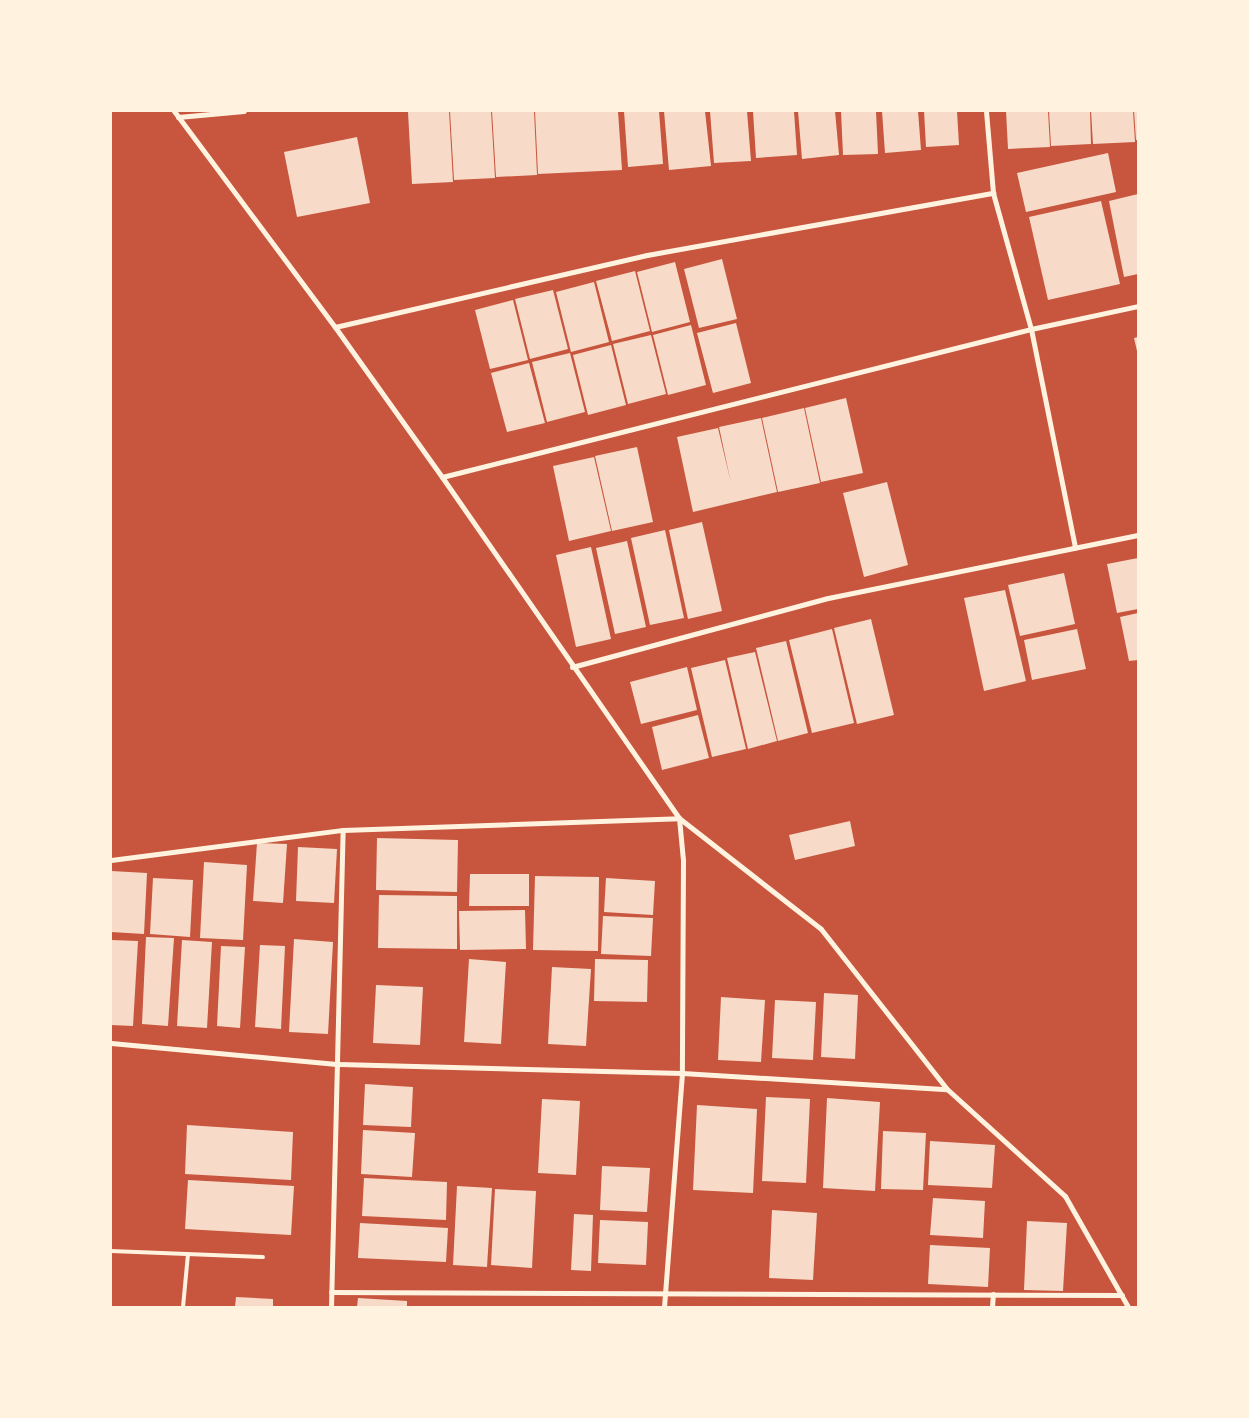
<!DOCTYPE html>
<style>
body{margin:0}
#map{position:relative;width:1249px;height:1418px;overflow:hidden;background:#c8553d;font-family:"PT Sans",sans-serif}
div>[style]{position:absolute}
.building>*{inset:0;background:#f7dbc8}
.service>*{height:4px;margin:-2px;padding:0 2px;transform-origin:2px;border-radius:2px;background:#fff3e0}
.minor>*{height:5px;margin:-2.5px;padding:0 2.5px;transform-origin:2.5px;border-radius:2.5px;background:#fff3e0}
span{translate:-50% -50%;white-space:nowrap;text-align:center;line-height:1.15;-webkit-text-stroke:4px #fff3e0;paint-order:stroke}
.frame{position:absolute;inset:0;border:112px solid #fff3e0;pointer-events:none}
</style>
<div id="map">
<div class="building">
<div style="clip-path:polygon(449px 111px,453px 182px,412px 184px,408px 112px)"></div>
<div style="clip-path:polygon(450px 111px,491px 111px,495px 178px,454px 180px)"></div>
<div style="clip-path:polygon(492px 111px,534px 111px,537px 175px,496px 177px)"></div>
<div style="clip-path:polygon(535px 111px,618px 111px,622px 170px,538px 174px)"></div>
<div style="clip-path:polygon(624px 111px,659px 111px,663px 164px,628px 167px)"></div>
<div style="clip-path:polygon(664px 111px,705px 111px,711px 166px,669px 170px)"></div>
<div style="clip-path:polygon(710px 111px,747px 111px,751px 161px,714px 163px)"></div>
<div style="clip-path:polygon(753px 111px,794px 111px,797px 155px,756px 158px)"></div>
<div style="clip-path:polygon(798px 111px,835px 111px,839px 155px,802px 159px)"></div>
<div style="clip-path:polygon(841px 111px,876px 111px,878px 154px,843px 155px)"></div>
<div style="clip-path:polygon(882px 111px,918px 111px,921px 150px,885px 153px)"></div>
<div style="clip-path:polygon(924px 111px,957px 111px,959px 145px,926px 147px)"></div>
<div style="clip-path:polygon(1006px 111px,1048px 111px,1050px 147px,1008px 149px)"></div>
<div style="clip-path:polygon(1049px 111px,1090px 111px,1091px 144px,1051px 146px)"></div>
<div style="clip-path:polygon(1091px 111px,1133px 111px,1135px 142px,1093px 144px)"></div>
<div style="clip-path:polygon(1134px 111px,1138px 111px,1138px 140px,1136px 140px)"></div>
<div style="clip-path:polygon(357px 137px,370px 203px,297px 217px,284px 152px)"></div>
<div style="clip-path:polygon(1108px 153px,1116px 192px,1026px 212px,1017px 173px)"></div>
<div style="clip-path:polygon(1138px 194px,1138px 274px,1124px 277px,1109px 201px)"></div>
<div style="clip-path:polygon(1101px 201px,1120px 284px,1048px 300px,1029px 217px)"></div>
<div style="clip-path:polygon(722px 259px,737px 319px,699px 328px,684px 269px)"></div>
<div style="clip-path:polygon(675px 262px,690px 322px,652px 332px,637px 272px)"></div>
<div style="clip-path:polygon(635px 271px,650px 331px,612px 341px,596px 281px)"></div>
<div style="clip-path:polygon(594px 282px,609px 342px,571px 352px,556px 292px)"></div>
<div style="clip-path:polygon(553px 290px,568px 349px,530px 359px,515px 299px)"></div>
<div style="clip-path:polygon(513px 300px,528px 360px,490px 369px,475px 310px)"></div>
<div style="clip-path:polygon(736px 323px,751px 383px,713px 393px,697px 333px)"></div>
<div style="clip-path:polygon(691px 325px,706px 385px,668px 395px,653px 335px)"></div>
<div style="clip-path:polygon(651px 335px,666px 394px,628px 404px,613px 344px)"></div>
<div style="clip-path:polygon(1138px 337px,1138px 351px,1137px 351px,1134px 338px)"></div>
<div style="clip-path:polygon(611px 345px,626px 405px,588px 415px,573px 355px)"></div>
<div style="clip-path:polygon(570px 353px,585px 412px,547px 422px,532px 362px)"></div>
<div style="clip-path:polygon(529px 363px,545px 423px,507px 432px,491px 373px)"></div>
<div style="clip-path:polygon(846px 398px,863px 473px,821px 482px,805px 408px)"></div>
<div style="clip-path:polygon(804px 408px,820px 483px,778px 492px,762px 418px)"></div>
<div style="clip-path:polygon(761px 418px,777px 492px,693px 512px,677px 437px,718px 428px,731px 483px,719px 427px)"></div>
<div style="clip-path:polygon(637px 447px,653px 522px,612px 531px,595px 456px)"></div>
<div style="clip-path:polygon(594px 457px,611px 531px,569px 541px,553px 466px)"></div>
<div style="clip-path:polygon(887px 482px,908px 565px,864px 577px,843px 493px)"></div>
<div style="clip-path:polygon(702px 522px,722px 611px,688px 619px,669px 530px)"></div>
<div style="clip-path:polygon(665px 530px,684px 618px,650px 625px,631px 538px)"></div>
<div style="clip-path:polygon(627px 541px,646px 627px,615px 634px,596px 548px)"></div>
<div style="clip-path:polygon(591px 547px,611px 639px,576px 647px,556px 555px)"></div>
<div style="clip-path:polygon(1138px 558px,1138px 609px,1117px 613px,1107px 564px)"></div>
<div style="clip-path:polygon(1064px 573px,1075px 624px,1020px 636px,1008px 585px)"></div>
<div style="clip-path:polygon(1005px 590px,1026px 681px,984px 691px,964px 598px)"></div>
<div style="clip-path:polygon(1138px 613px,1138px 660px,1129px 661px,1120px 617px)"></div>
<div style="clip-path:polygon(871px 619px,894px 715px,857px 724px,834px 628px)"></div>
<div style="clip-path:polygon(832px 629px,854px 723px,812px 733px,789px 640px)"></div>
<div style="clip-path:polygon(1077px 629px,1086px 669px,1032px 680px,1024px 640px)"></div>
<div style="clip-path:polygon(786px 641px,808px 733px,778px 741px,756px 648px)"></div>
<div style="clip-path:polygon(755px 652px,777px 741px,748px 749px,727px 658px)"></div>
<div style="clip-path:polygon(725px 660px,746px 749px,712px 757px,691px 668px)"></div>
<div style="clip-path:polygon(687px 667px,697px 710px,641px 724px,630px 682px)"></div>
<div style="clip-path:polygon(698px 715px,709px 758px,662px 770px,652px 727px)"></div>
<div style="clip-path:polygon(850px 821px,855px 846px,795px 860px,789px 835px)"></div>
<div style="clip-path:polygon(377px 838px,458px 840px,457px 892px,376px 890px)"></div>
<div style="clip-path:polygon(257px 843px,287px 844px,283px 903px,253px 901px)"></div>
<div style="clip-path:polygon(298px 847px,337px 849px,334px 903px,296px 901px)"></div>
<div style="clip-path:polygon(204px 862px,247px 865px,243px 940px,200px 938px)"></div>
<div style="clip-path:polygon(111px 871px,147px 873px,144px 934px,111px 932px)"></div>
<div style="clip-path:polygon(470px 874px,529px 874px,529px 906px,469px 906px)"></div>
<div style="clip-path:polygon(535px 876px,599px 877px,598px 951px,533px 950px)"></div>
<div style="clip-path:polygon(153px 878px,193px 880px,190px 937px,150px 934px)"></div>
<div style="clip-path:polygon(606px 878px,655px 881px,653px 915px,604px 912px)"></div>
<div style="clip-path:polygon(379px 895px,457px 896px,457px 949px,378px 948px)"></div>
<div style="clip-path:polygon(525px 910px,526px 949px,460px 950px,459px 911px)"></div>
<div style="clip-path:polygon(603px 916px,653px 918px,651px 956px,601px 954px)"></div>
<div style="clip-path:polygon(146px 937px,174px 938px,168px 1026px,142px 1024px)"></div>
<div style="clip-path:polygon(294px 939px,333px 942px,328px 1034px,289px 1032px)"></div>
<div style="clip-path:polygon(111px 940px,138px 941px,133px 1026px,111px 1025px)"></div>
<div style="clip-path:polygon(182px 940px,212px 942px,207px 1028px,177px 1026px)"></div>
<div style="clip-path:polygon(260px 945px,285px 946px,281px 1029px,255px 1027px)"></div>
<div style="clip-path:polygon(221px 946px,245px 947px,240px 1028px,217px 1026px)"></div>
<div style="clip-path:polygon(469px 959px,506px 962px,501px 1044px,464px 1042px)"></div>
<div style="clip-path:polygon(595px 959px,648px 960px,647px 1002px,594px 1001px)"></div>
<div style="clip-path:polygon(552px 967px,591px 969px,586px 1046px,548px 1044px)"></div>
<div style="clip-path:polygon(376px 985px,423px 987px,420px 1045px,373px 1043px)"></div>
<div style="clip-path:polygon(824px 993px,858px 995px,855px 1059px,821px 1057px)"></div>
<div style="clip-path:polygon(721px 997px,765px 1000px,761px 1062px,718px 1060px)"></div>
<div style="clip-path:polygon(775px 1000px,816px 1002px,813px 1060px,772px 1058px)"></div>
<div style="clip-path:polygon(365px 1084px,413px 1087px,411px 1127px,363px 1125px)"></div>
<div style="clip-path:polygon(766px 1097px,810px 1099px,806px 1183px,762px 1181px)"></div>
<div style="clip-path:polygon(827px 1098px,880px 1102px,875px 1191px,823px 1188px)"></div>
<div style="clip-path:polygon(542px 1099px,580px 1101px,576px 1175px,538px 1173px)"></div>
<div style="clip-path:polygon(697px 1105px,757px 1109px,753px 1193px,693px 1190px)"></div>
<div style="clip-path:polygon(187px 1125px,293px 1132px,291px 1180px,185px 1174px)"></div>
<div style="clip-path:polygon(363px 1130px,415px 1133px,412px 1177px,361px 1174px)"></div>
<div style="clip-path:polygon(883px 1131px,926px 1133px,923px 1190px,881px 1189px)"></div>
<div style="clip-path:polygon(930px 1141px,995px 1145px,992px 1188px,928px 1185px)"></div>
<div style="clip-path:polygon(602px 1166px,650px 1168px,647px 1212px,600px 1210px)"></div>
<div style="clip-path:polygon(364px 1178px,447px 1182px,446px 1220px,362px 1216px)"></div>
<div style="clip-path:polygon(188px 1180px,294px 1186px,291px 1235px,185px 1229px)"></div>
<div style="clip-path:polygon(457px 1186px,492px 1188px,487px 1267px,453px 1265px)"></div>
<div style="clip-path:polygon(495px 1189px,536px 1191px,532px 1268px,491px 1265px)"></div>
<div style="clip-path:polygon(933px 1198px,985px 1201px,983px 1238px,930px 1235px)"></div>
<div style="clip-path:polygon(772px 1210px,817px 1213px,813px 1280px,769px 1278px)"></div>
<div style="clip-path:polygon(574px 1214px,593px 1215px,591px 1271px,571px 1270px)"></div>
<div style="clip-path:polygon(600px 1220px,648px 1222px,646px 1265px,598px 1263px)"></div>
<div style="clip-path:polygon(1027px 1221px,1067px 1223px,1063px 1291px,1024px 1290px)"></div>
<div style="clip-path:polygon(360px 1223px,448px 1228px,446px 1262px,358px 1258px)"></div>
<div style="clip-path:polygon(930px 1245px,990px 1248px,988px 1287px,928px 1284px)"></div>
<div style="clip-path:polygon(236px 1297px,273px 1299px,273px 1307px,235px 1307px)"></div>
<div style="clip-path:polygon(358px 1298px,407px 1301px,407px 1307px,357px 1307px)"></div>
</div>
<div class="service">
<div style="left:111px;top:1251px;width:152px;rotate:2.3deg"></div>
<div style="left:183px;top:1307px;width:53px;rotate:-84.6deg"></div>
</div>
<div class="minor">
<div style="left:174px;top:111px;width:269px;rotate:53.3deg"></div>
<div style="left:335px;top:327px;width:184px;rotate:54.5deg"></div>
<div style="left:442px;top:477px;width:415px;rotate:55.2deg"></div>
<div style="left:679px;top:818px;width:42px;rotate:84.6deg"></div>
<div style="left:683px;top:860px;width:213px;rotate:90.3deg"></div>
<div style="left:682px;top:1073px;width:235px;rotate:94.4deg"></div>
<div style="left:986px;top:111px;width:82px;rotate:85.1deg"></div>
<div style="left:993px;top:193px;width:141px;rotate:74.4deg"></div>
<div style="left:1031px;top:329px;width:223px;rotate:78.6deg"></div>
<div style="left:178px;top:117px;width:66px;rotate:-5.2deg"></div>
<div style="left:335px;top:327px;width:320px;rotate:-13deg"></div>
<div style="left:647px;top:255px;width:352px;rotate:-10.2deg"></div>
<div style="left:442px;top:477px;width:607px;rotate:-14.1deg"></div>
<div style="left:1031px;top:329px;width:109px;rotate:-12.1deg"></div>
<div style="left:572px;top:667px;width:265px;rotate:-15.1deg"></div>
<div style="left:828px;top:598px;width:316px;rotate:-11.5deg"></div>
<div style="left:111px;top:860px;width:234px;rotate:-7.4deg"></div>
<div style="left:343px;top:830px;width:336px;rotate:-2deg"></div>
<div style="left:679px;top:818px;width:180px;rotate:38deg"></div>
<div style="left:821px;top:929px;width:204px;rotate:51.8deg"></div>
<div style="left:947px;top:1089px;width:159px;rotate:42.2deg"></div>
<div style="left:1065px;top:1196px;width:128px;rotate:60.4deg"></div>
<div style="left:111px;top:1043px;width:229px;rotate:5.3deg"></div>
<div style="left:339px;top:1064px;width:343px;rotate:1.5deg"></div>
<div style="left:682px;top:1073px;width:265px;rotate:3.5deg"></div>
<div style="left:331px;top:1292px;width:791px;rotate:0.22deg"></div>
<div style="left:331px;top:1307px;width:477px;rotate:-88.6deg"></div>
<div style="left:992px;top:1307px;width:13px;rotate:-86deg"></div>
</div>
<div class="frame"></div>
</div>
